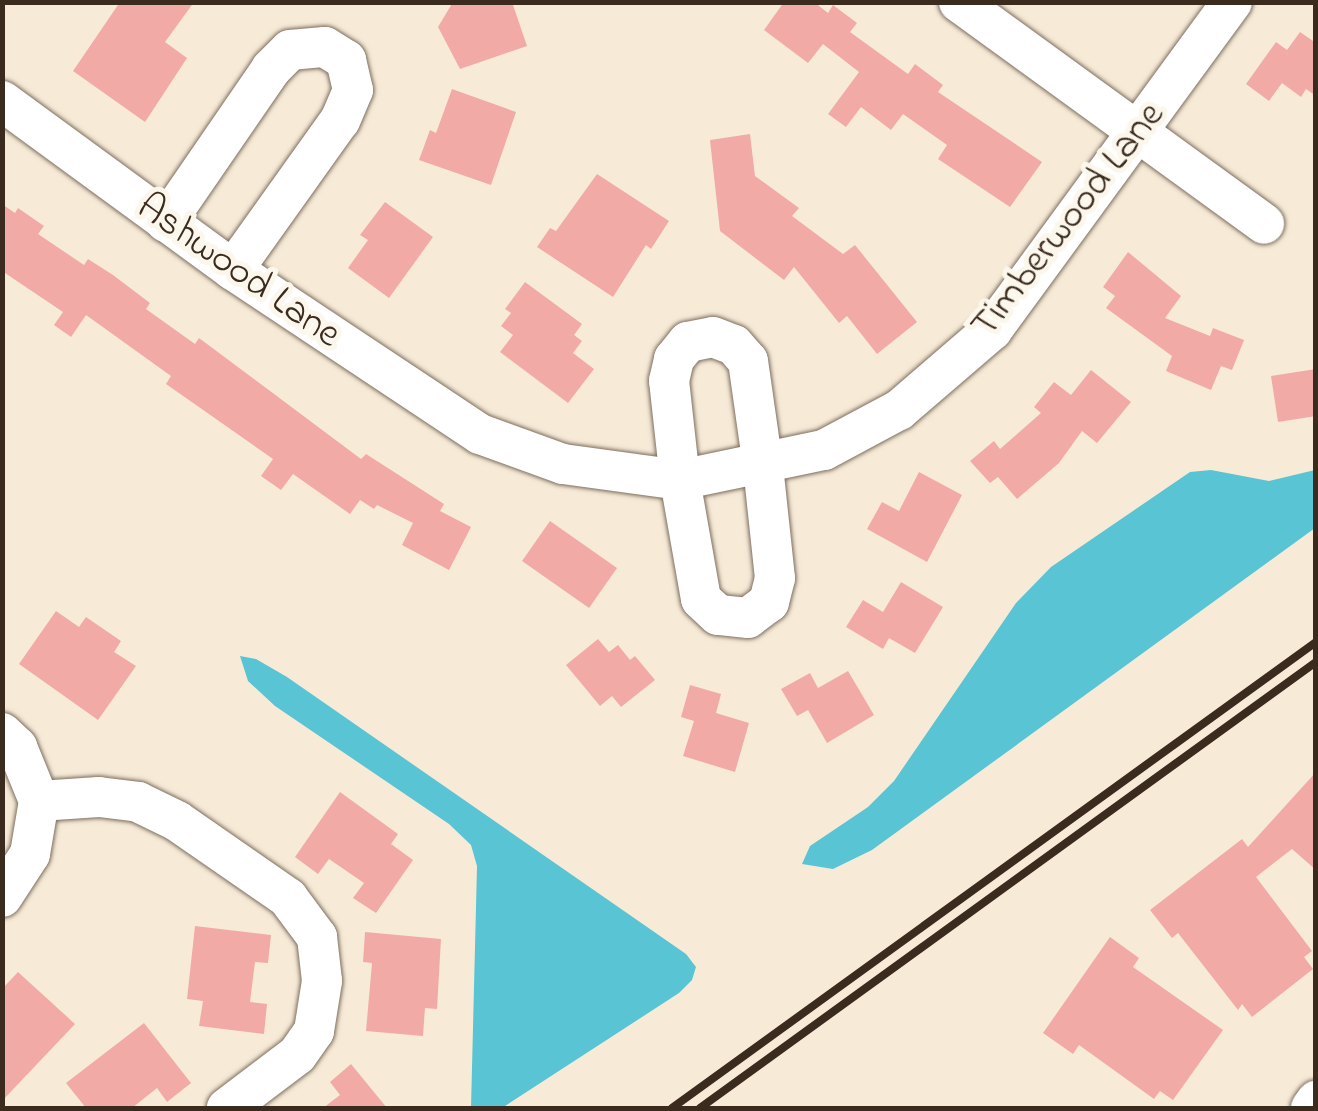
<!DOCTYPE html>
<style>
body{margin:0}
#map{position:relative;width:1318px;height:1111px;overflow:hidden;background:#f7ebd8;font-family:"Indie Flower",sans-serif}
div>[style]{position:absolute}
.water>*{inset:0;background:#59c4d3}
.building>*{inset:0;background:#f2aaa6}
.roads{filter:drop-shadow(0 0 2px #7d6e5f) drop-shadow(0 0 2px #7d6e5f)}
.minor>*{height:40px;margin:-20px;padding:0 20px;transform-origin:20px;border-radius:20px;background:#fff}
.rail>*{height:8px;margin:-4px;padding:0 4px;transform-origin:4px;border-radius:4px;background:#3b2a1e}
span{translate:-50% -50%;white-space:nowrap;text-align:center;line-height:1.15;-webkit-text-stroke:10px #fbf7ec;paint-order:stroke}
.street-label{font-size:40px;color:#3b2a1e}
.frame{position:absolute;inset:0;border:5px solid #3b2a1e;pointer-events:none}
</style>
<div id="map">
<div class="water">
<div style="clip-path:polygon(1211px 470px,1269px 481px,1315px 470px,1315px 528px,872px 850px,833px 869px,802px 864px,810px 846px,868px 807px,894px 781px,1016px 603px,1051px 567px,1190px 472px)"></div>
<div style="clip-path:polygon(240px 656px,256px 659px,287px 677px,686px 954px,696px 967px,692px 980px,679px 993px,502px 1108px,471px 1108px,477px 866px,471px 845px,449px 824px,275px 706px,248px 681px)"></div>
</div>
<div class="building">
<div style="clip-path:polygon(120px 2px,194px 2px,165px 42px,187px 58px,145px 122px,73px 71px)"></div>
<div style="clip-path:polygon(453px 2px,512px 2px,527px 46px,460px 69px,438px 27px)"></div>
<div style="clip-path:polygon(784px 2px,814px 2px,828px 13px,833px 5px,857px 23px,850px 32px,908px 74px,915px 64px,943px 85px,938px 92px,1042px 162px,1010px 207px,938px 159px,947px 145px,903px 114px,891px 130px,861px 107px,846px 127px,828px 114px,859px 72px,823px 44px,808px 63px,764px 30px)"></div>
<div style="clip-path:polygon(1300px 32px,1316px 43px,1316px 96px,1306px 89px,1301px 97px,1282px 83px,1269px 101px,1246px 84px,1276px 42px,1287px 50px)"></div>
<div style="clip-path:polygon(452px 89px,516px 112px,491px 185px,419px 160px,430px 130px,436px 133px)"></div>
<div style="clip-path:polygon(750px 134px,755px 176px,799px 208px,792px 216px,843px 254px,855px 245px,917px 322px,877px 354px,847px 316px,839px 323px,794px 267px,784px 280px,720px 231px,710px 140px)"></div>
<div style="clip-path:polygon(597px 174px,669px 221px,651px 249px,646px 245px,613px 297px,537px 247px,550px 228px,556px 231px)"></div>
<div style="clip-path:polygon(385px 202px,433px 237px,389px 298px,348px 268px,368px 240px,360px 235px)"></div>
<div style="clip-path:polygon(2px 204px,15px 213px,18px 208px,44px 226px,38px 234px,84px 265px,88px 259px,113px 275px,150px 303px,146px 309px,195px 344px,199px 338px,361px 459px,366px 454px,444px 504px,440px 511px,471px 527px,449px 570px,402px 545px,413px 523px,377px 505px,374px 509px,360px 500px,350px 514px,293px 474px,281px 490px,261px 476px,273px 459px,166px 384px,171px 376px,86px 315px,71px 337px,54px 325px,63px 312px,2px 271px)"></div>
<div style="clip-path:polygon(1128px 252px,1181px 296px,1165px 318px,1210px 336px,1213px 328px,1244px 340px,1232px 370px,1221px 366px,1211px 390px,1166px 371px,1172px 356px,1106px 308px,1115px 296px,1103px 287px)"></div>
<div style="clip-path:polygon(525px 282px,582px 324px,574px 335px,582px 341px,573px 353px,594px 369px,568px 403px,500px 352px,513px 335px,501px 326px,511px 313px,505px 309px)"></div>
<div style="clip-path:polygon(1316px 369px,1316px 416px,1278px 422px,1271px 376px)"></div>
<div style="clip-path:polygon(1091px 370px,1131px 402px,1097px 443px,1082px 431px,1059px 463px,1017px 499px,998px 477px,990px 483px,970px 461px,994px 441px,1000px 449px,1041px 413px,1034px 407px,1054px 382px,1071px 395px)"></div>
<div style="clip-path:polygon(919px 472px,962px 495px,927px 562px,867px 529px,882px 502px,899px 511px)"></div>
<div style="clip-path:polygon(550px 521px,617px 568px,589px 608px,522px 561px)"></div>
<div style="clip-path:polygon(901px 582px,943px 607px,915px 653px,889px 638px,883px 649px,846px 627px,863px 600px,883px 612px)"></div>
<div style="clip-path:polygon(56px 611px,79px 627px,86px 617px,121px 641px,114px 652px,136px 666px,98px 720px,19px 664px)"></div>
<div style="clip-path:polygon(598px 639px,609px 652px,618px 645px,630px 660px,635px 656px,655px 680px,621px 707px,612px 696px,600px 706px,566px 665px)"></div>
<div style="clip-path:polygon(848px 671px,874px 715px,827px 743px,808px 710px,797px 716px,781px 689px,810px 673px,818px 688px)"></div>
<div style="clip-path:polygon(690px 685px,721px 694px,716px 713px,749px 723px,735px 772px,683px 756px,694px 721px,681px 717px)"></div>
<div style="clip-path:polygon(1316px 772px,1316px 870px,1292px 849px,1256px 877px,1312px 951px,1304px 957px,1313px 969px,1252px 1017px,1242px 1004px,1238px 1010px,1178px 933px,1172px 938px,1150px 910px,1242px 839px,1248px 847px)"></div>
<div style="clip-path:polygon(340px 792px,398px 834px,391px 844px,413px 860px,376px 913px,353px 898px,364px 883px,329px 859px,318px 874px,295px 857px)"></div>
<div style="clip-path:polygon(195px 926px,271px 935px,268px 963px,255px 962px,250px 1002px,267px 1004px,264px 1034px,199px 1026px,203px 1001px,187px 999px)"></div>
<div style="clip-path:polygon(365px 932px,441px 939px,437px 1009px,425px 1008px,423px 1036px,366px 1031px,372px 963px,363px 962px)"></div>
<div style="clip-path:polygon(1110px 937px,1139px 958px,1133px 967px,1223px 1030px,1173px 1100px,1160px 1091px,1154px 1099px,1079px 1045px,1073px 1054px,1043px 1033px)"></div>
<div style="clip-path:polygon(18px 972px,75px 1024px,2px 1101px,2px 989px)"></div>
<div style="clip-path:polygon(144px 1023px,191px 1083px,167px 1102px,157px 1088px,132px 1108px,86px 1108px,66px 1083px)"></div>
<div style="clip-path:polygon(351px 1064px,387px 1108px,323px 1108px,340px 1095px,330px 1082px)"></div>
</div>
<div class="roads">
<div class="minor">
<div style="left:959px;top:2px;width:377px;rotate:36deg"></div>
<div style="left:2px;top:101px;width:286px;rotate:36.2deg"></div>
<div style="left:233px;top:270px;width:296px;rotate:33.6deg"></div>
<div style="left:480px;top:434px;width:88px;rotate:19.9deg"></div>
<div style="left:563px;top:464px;width:118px;rotate:7.8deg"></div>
<div style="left:680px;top:480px;width:147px;rotate:-11.8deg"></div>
<div style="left:824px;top:450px;width:85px;rotate:-28.1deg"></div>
<div style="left:899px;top:410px;width:123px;rotate:-40.7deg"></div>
<div style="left:992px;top:330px;width:406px;rotate:-53.8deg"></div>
<div style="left:166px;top:222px;width:186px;rotate:-55.5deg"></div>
<div style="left:271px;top:69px;width:27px;rotate:-45deg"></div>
<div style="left:290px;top:50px;width:35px;rotate:-5deg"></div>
<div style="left:325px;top:47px;width:25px;rotate:32deg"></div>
<div style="left:346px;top:60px;width:31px;rotate:77deg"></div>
<div style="left:353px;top:90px;width:33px;rotate:113deg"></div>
<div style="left:340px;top:120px;width:184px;rotate:125.5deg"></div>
<div style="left:713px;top:337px;width:22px;rotate:21deg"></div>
<div style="left:734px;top:345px;width:21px;rotate:49deg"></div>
<div style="left:748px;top:361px;width:106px;rotate:81.9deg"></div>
<div style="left:763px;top:466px;width:113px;rotate:83.9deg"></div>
<div style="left:775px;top:578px;width:25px;rotate:104deg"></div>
<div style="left:769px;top:602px;width:26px;rotate:143deg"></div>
<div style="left:748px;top:618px;width:30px;rotate:-174deg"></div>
<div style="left:718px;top:615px;width:23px;rotate:-137deg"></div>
<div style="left:701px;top:599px;width:121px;rotate:-100deg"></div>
<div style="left:680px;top:480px;width:100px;rotate:-96.3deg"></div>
<div style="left:669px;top:381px;width:23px;rotate:-77deg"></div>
<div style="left:674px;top:359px;width:22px;rotate:-51deg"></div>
<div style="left:688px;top:342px;width:25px;rotate:-11deg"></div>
<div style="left:2px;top:733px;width:21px;rotate:43deg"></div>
<div style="left:17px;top:747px;width:58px;rotate:67.8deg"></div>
<div style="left:39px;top:801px;width:60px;rotate:-3.8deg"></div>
<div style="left:99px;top:797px;width:39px;rotate:7deg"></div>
<div style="left:138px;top:802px;width:43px;rotate:26deg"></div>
<div style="left:177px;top:821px;width:135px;rotate:34.7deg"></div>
<div style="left:288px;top:898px;width:49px;rotate:53.4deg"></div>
<div style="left:317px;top:937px;width:44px;rotate:83.5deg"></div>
<div style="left:322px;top:981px;width:51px;rotate:99.1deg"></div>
<div style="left:314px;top:1031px;width:29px;rotate:125deg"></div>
<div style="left:297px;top:1055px;width:88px;rotate:142.9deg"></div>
<div style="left:2px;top:897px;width:51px;rotate:-56.9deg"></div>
<div style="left:30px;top:854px;width:54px;rotate:-80.4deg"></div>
<div style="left:1311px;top:1108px;width:9px;rotate:-54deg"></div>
</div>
</div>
<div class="rail">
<div style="left:672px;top:1108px;width:795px;rotate:-35.89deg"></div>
<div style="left:700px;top:1108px;width:761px;rotate:-35.91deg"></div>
</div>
<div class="street-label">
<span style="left:1069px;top:221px;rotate:-52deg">Timberwood Lane</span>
<span style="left:238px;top:272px;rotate:35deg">Ashwood Lane</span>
</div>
<div class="frame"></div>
</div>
